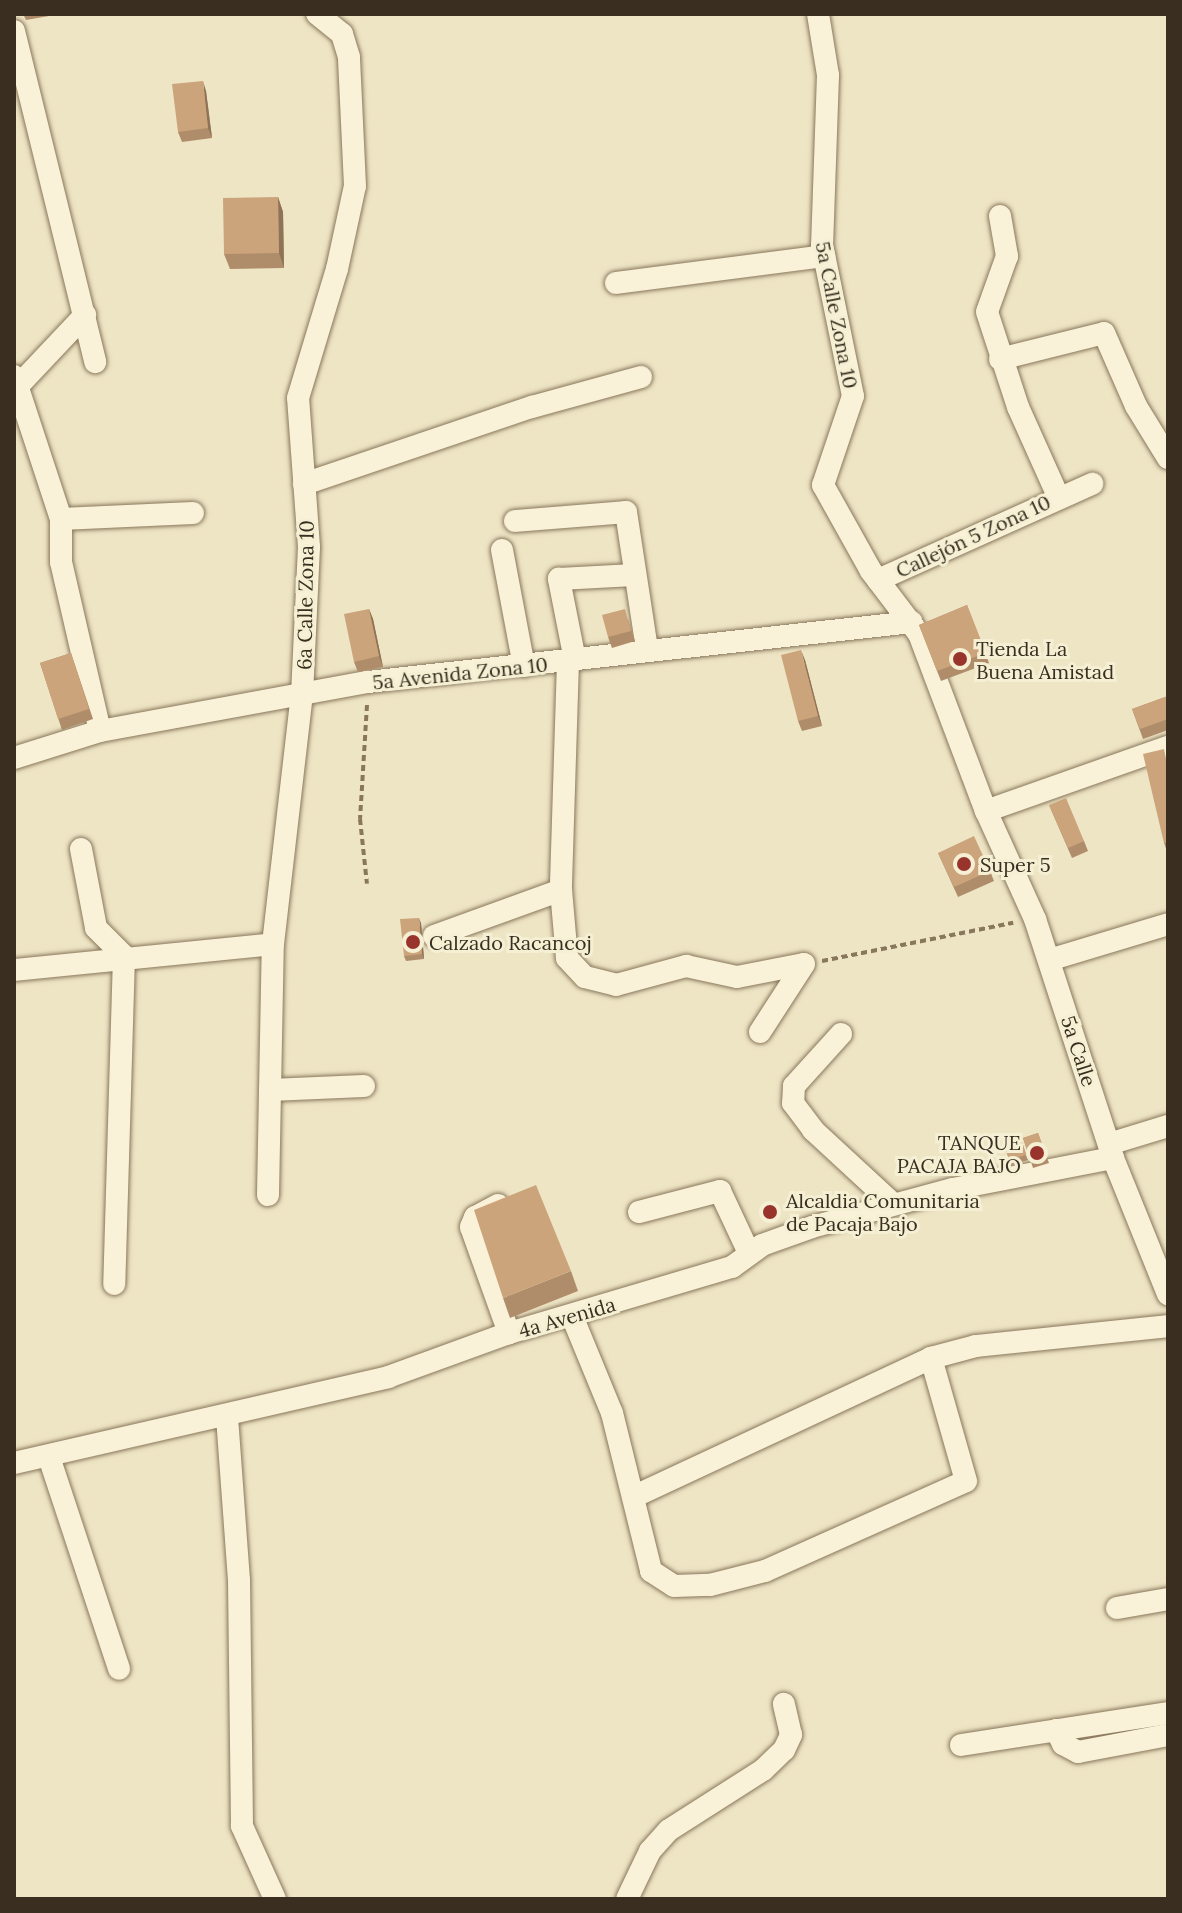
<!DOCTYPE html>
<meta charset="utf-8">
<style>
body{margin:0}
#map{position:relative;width:1182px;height:1913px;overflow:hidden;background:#eee5c5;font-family:Lora,serif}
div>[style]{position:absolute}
.path>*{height:4px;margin-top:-2px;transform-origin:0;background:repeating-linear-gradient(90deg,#89775b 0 6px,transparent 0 10px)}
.roads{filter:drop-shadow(0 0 2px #89775b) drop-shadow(0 0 2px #89775b)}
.minor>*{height:22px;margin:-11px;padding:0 11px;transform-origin:11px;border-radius:11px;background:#f9f2d8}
.wall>*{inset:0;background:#af8d6a}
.shaded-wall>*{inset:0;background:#8f7356}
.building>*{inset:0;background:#cca47b}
.dots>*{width:22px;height:22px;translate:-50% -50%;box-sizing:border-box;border:4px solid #f5efd4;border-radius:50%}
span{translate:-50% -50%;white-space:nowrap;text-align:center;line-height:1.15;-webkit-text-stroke:6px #f5efd4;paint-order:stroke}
.street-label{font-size:20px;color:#392e1f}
.poi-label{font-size:20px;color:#392e1f}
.left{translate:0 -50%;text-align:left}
.right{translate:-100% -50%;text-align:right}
.frame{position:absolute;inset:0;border:16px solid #392e1f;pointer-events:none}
</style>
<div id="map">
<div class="path">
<div style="left:367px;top:705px;width:114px;rotate:93.5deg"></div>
<div style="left:360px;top:819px;width:65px;rotate:83.9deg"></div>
<div style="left:822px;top:961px;width:195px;rotate:-11.3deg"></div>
</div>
<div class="roads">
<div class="minor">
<div style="left:818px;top:14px;width:62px;rotate:80.7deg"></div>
<div style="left:828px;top:75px;width:170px;rotate:92deg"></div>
<div style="left:822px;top:245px;width:154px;rotate:78.4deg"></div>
<div style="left:853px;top:396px;width:94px;rotate:108.6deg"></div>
<div style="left:823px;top:485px;width:98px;rotate:60.8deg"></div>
<div style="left:871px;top:571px;width:79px;rotate:52.7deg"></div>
<div style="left:919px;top:634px;width:189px;rotate:69.3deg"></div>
<div style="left:986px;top:811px;width:119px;rotate:65.6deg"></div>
<div style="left:1035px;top:919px;width:251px;rotate:71.9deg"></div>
<div style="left:1113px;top:1158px;width:147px;rotate:68deg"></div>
<div style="left:14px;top:31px;width:341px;rotate:76.2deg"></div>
<div style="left:1000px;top:216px;width:41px;rotate:80.1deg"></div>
<div style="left:1007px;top:256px;width:59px;rotate:109.7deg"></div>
<div style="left:987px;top:312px;width:100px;rotate:71.9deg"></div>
<div style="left:1018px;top:407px;width:98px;rotate:65.8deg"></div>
<div style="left:616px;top:283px;width:210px;rotate:-7.4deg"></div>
<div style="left:1000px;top:359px;width:107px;rotate:-14deg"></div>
<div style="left:1104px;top:333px;width:80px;rotate:66.3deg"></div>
<div style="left:1136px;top:406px;width:61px;rotate:58.4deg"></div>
<div style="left:14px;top:376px;width:151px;rotate:71.8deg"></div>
<div style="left:61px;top:519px;width:43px;rotate:90deg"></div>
<div style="left:61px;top:562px;width:173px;rotate:77deg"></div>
<div style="left:18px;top:386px;width:98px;rotate:-46.7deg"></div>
<div style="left:304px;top:484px;width:241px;rotate:-18.7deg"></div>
<div style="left:532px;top:407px;width:113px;rotate:-15.4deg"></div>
<div style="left:61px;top:519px;width:132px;rotate:-2.6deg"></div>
<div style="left:515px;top:521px;width:111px;rotate:-4.6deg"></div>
<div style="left:626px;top:512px;width:140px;rotate:81.3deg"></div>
<div style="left:502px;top:550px;width:118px;rotate:79.3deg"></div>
<div style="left:878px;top:580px;width:235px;rotate:-24.2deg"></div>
<div style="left:575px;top:660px;width:83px;rotate:-101.2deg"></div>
<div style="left:559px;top:579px;width:75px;rotate:-3.1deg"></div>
<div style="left:568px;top:661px;width:229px;rotate:91.8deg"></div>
<div style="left:561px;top:890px;width:68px;rotate:85deg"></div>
<div style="left:567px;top:958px;width:26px;rotate:47deg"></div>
<div style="left:585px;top:977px;width:32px;rotate:14deg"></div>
<div style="left:616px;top:985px;width:73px;rotate:-15.2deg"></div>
<div style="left:686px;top:966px;width:52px;rotate:12.2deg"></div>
<div style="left:737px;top:977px;width:68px;rotate:-11deg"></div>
<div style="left:804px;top:964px;width:81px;rotate:122.9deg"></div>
<div style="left:14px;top:758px;width:90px;rotate:-17.4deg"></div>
<div style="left:100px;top:731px;width:272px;rotate:-10.4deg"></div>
<div style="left:368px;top:682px;width:547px;rotate:-6.29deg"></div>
<div style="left:986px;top:811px;width:193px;rotate:-19.4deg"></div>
<div style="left:81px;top:849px;width:80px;rotate:79.2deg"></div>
<div style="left:96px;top:928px;width:40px;rotate:45deg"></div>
<div style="left:124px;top:956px;width:328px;rotate:91.7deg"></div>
<div style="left:434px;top:936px;width:135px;rotate:-19.9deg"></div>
<div style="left:1049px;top:960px;width:124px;rotate:-16.8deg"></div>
<div style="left:14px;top:970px;width:260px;rotate:-5.7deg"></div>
<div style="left:841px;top:1034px;width:70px;rotate:132.1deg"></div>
<div style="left:794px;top:1086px;width:17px;rotate:93deg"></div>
<div style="left:793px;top:1103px;width:34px;rotate:53deg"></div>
<div style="left:813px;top:1130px;width:108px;rotate:42.7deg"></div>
<div style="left:270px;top:1090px;width:94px;rotate:-2.4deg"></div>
<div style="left:1109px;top:1144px;width:62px;rotate:-17deg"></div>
<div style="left:268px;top:1195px;width:251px;rotate:-88.9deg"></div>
<div style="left:273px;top:944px;width:251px;rotate:-83.4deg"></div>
<div style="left:302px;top:695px;width:148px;rotate:-87.3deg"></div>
<div style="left:309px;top:547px;width:149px;rotate:-94.2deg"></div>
<div style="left:298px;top:398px;width:135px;rotate:-73.2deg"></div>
<div style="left:337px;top:269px;width:85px;rotate:-77.8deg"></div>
<div style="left:355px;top:186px;width:129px;rotate:-92.7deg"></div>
<div style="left:349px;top:57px;width:24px;rotate:-107deg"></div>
<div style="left:342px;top:34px;width:32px;rotate:-141deg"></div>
<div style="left:498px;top:1205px;width:26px;rotate:152deg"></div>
<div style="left:475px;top:1217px;width:11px;rotate:112deg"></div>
<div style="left:471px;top:1227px;width:113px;rotate:70.3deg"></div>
<div style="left:639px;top:1212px;width:84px;rotate:-14.5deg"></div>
<div style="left:720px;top:1191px;width:68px;rotate:64.9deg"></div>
<div style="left:572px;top:1316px;width:105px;rotate:67.6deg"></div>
<div style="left:612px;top:1413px;width:163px;rotate:76.1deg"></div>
<div style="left:651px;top:1571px;width:27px;rotate:33deg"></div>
<div style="left:674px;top:1586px;width:36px;rotate:-2deg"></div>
<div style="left:710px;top:1585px;width:57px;rotate:-14.3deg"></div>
<div style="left:765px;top:1571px;width:220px;rotate:-24.1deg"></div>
<div style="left:966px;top:1481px;width:128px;rotate:-105.9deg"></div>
<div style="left:227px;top:1417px;width:163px;rotate:85.8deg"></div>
<div style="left:239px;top:1580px;width:246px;rotate:89.3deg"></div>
<div style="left:242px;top:1826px;width:80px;rotate:65.7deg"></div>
<div style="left:49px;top:1457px;width:223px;rotate:71.7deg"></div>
<div style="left:14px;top:1463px;width:384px;rotate:-12.9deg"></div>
<div style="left:388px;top:1377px;width:129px;rotate:-20deg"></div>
<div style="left:509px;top:1333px;width:233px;rotate:-16.5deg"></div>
<div style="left:732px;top:1267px;width:37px;rotate:-36deg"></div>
<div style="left:762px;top:1245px;width:53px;rotate:-19.8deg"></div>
<div style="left:812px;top:1227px;width:146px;rotate:-15.1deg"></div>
<div style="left:953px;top:1189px;width:163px;rotate:-11deg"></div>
<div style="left:633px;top:1497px;width:329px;rotate:-25deg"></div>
<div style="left:931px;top:1358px;width:47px;rotate:-14.9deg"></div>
<div style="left:976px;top:1346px;width:193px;rotate:-5.9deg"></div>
<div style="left:1117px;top:1608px;width:52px;rotate:-10deg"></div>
<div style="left:1056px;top:1730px;width:16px;rotate:63deg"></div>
<div style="left:1063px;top:1744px;width:17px;rotate:28deg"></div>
<div style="left:1078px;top:1752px;width:92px;rotate:-10.7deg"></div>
<div style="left:961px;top:1745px;width:209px;rotate:-8.8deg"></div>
<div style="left:627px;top:1899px;width:53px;rotate:-64.4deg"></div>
<div style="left:650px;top:1851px;width:28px;rotate:-48deg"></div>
<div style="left:669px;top:1830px;width:112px;rotate:-32.6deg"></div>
<div style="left:763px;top:1770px;width:29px;rotate:-44deg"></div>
<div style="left:784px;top:1750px;width:17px;rotate:-65deg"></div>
<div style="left:791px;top:1735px;width:32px;rotate:-103deg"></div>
</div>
</div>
<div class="wall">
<div style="clip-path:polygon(23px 14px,49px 14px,49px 16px,26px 20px)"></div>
<div style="clip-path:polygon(206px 91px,212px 138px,182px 142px,178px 132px)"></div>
<div style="clip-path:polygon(278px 197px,283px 212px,284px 268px,230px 269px,224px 254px)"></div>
<div style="clip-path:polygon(967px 605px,989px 663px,941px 681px,919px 625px)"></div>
<div style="clip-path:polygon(369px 609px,373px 619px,383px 667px,358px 672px,354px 662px)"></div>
<div style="clip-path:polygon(628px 619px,635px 641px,612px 648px,608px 637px)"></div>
<div style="clip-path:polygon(71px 653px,93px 719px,62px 730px,40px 663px)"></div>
<div style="clip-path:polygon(805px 660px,822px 726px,802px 731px,798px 721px)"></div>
<div style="clip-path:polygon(1168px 696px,1168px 730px,1143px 739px,1132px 709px)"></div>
<div style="clip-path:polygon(1168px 763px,1168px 854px,1164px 843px)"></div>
<div style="clip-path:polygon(1049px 805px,1084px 841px,1088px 851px,1072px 858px)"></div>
<div style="clip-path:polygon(938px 853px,990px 871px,994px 881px,958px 897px)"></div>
<div style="clip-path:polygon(421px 923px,424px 959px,406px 961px,404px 956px)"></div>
<div style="clip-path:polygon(1038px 1133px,1049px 1163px,1033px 1168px,1023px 1138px)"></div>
<div style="clip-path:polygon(1022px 1142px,1028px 1160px,1011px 1165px,1005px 1147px)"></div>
<div style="clip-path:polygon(571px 1271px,578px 1291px,510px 1318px,503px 1298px)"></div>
</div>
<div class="shaded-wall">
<div style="clip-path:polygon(203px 81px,206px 91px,212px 138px,208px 128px)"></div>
<div style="clip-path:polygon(278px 197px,283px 212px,284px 268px,279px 253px)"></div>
<div style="clip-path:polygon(369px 609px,373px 619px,383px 667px,379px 656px)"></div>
<div style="clip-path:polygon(801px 650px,805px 660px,822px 726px,818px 716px)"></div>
<div style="clip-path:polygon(419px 918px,421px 923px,424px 959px,422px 954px)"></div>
</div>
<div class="building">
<div style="clip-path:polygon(203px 81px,208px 128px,178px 132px,172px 84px)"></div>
<div style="clip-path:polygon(278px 197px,279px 253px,224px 254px,223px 198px)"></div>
<div style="clip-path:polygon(967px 605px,986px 653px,937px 671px,919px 625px)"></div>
<div style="clip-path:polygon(369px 609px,379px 656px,354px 662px,344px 614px)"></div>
<div style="clip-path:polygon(625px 609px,631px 631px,608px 637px,602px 615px)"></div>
<div style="clip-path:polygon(801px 650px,818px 716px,798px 721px,781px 655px)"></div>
<div style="clip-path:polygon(71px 653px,89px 709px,58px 719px,40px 663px)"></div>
<div style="clip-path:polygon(1168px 696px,1168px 719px,1140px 729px,1132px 709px)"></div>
<div style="clip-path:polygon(1164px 749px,1168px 769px,1168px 842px,1164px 843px,1143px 754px)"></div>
<div style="clip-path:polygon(1066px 798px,1084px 841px,1068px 848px,1049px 805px)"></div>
<div style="clip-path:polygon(974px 836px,990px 871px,954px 887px,938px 853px)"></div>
<div style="clip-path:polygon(419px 918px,422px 954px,404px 956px,400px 919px)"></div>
<div style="clip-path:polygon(1038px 1133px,1047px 1158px,1031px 1163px,1023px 1138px)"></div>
<div style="clip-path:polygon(1022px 1142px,1026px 1155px,1009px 1160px,1005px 1147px)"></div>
<div style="clip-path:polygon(536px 1185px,571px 1271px,503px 1298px,474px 1210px)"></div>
</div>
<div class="dots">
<div style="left:960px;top:659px;background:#98342b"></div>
<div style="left:964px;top:864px;background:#98342b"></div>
<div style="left:413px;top:942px;background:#98342b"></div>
<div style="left:1037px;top:1153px;background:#98342b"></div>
<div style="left:770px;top:1212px;background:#98342b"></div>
</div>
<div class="street-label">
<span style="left:837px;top:315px;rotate:79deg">5a Calle Zona 10</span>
<span style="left:973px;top:536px;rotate:-25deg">Callejón 5 Zona 10</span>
<span style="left:305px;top:595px;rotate:-89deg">6a Calle Zona 10</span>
<span style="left:460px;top:673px;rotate:-6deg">5a Avenida Zona 10</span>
<span style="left:1079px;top:1051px;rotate:72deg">5a Calle</span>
<span style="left:567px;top:1317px;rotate:-16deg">4a Avenida</span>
</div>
<div class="poi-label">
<span class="left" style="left:976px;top:660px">Tienda La<br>Buena Amistad</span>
<span class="left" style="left:980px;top:864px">Super 5</span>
<span class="left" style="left:429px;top:942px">Calzado Racancoj</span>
<span class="right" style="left:1021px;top:1154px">TANQUE<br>PACAJA BAJO</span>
<span class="left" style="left:786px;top:1212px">Alcaldia Comunitaria<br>de Pacaja Bajo</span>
</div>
<div class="frame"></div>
</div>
